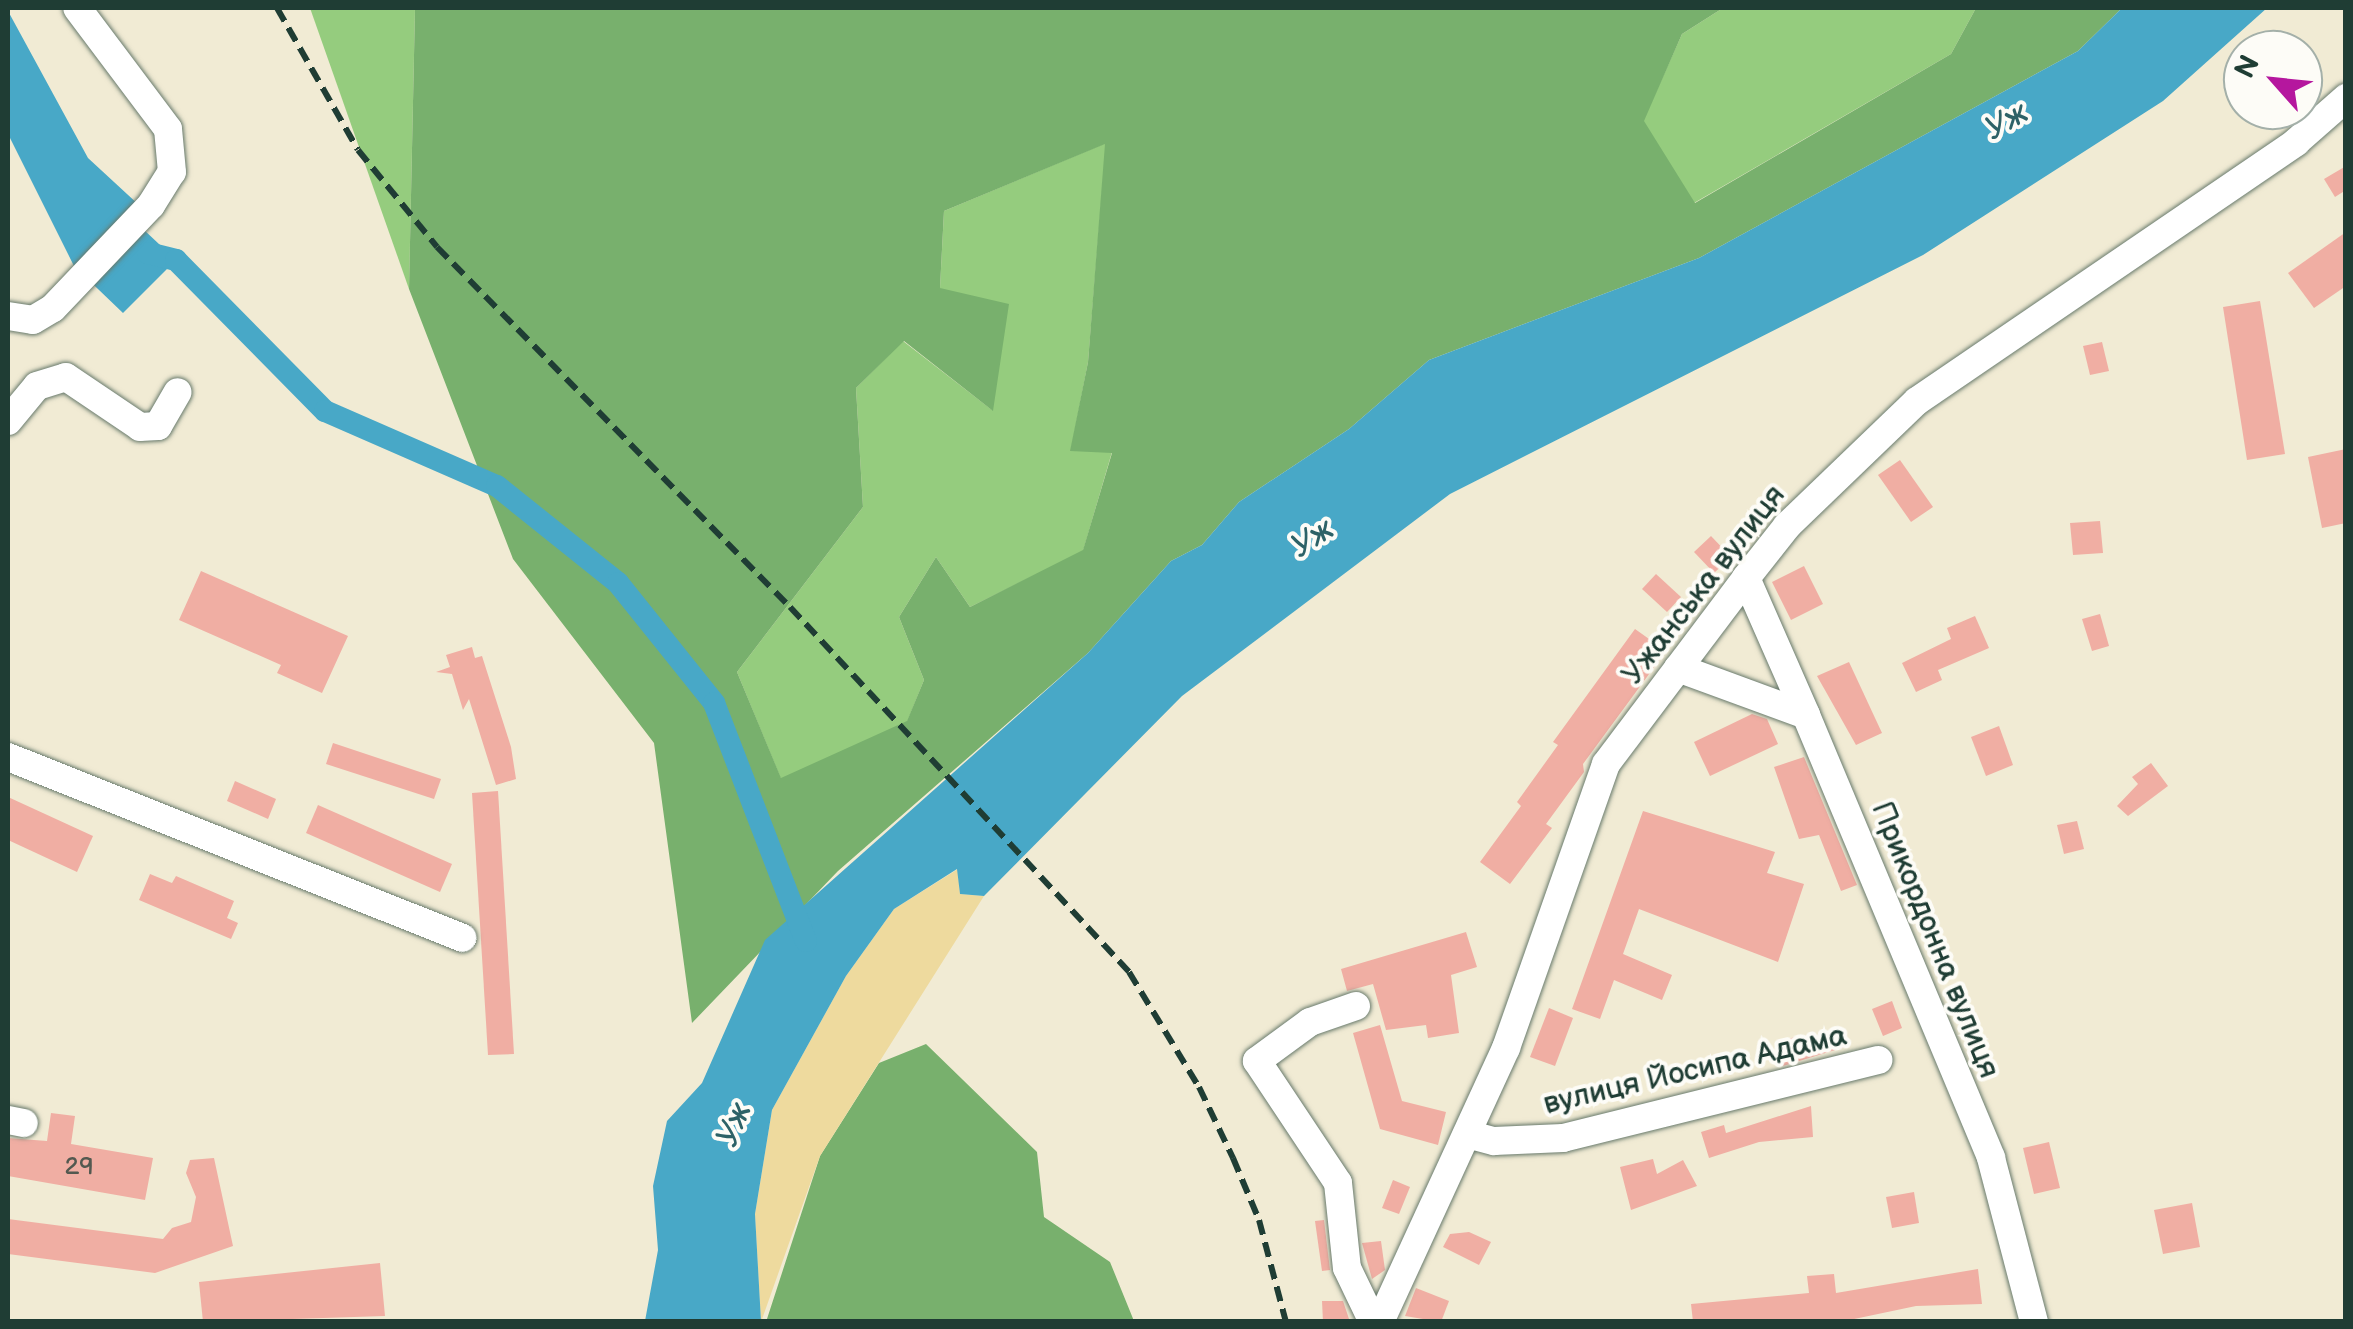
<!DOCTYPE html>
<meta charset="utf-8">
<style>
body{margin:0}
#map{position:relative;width:2353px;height:1329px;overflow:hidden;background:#f1ebd4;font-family:"Balsamiq Sans",sans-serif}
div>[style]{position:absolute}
.green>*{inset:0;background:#95cc7e}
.forest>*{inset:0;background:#78b06d}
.sand>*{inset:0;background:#eeda9e}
.water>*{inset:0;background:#48a8c7}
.canal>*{height:22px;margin:-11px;padding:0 11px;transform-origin:11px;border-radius:11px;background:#48a8c7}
.building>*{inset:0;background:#f0aea3}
.roads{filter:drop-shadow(0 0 2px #687a6c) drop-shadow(0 0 2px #687a6c)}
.minor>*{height:28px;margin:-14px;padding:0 14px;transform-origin:14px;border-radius:14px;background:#fff}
.rail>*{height:6px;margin-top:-3px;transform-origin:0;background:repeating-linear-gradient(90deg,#1f3d34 0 15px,transparent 0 23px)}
span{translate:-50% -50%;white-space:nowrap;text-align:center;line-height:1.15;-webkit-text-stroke:8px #fdfcf7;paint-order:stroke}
.number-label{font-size:25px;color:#535950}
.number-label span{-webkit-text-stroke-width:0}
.street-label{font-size:30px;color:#1f3d34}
.water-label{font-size:32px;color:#2d6267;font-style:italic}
.frame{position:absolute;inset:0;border:10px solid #1f3d34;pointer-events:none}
.north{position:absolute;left:2223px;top:30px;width:100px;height:100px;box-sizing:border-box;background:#fdfcf7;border:2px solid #a4b0a9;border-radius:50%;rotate:297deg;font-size:28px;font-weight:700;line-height:40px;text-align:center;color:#1f3d34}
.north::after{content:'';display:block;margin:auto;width:35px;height:45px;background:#b5179e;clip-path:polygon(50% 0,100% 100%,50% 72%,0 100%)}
</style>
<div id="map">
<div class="green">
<div style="clip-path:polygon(310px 8px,415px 8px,409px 289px)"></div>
<div style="clip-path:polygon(1723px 8px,1976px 8px,1951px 54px,1694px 203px,1643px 121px,1682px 34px)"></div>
<div style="clip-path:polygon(1106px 143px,1088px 362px,1071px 450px,1112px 452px,1083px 551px,970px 607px,936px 557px,899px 617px,924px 680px,907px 722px,781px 779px,737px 672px,863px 507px,856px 388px,903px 341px,992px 410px,940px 288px,944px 211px)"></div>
</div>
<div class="forest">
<div style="clip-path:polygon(evenodd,415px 8px,1723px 8px,1682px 34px,1644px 121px,1695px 203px,1951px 54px,1976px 8px,2122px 8px,2078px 51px,1699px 258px,1429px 360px,1349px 429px,1239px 502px,1202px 545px,1171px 561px,1088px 653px,838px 871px,692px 1023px,654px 743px,513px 559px,409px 289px,415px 8px,1105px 144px,1088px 362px,1070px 451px,1112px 453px,1083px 550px,970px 607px,936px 557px,899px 617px,924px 680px,907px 721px,781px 778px,737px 672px,863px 507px,856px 388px,904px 341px,993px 411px,1009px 304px,940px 288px,944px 211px,1105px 144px)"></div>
<div style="clip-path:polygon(926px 1044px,1037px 1152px,1044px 1217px,1110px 1262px,1134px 1321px,766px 1322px,820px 1156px,879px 1063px)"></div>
</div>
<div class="sand">
<div style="clip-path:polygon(958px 869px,960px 894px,984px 896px,820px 1156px,761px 1322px,755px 1214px,772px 1110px,846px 976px,894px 909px)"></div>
</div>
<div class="water">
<div style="clip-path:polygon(2122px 8px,2267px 8px,2163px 101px,1923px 255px,1450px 494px,1182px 696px,984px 896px,960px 894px,957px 869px,894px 909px,846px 976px,772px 1110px,755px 1214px,761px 1321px,645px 1321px,658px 1250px,653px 1186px,667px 1121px,702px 1083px,765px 940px,1088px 653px,1171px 561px,1202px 545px,1239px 502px,1349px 429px,1429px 360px,1699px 258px,2078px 51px)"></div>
<div style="clip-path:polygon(8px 11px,88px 158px,153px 218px,143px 229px,176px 260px,123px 313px,74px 266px,8px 134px)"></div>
</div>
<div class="canal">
<div style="left:148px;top:253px;width:29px;rotate:14deg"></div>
<div style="left:176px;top:260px;width:212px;rotate:45.4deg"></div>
<div style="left:325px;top:411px;width:188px;rotate:23.6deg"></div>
<div style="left:497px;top:486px;width:155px;rotate:38.7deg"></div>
<div style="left:618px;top:583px;width:154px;rotate:51.3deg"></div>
<div style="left:714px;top:703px;width:255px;rotate:68.9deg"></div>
</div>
<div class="building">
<div style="clip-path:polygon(2346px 166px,2346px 190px,2335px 197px,2324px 179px)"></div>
<div style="clip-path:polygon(2346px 232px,2346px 286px,2314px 308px,2288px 273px)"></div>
<div style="clip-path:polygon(2260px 301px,2285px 454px,2247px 460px,2223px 307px)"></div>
<div style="clip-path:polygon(2102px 342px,2109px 371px,2090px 375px,2083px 346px)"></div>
<div style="clip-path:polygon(2346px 449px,2346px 523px,2322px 528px,2308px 457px)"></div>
<div style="clip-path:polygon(1900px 460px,1933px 507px,1911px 522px,1878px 475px)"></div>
<div style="clip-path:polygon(2100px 521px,2103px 553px,2073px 555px,2070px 523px)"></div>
<div style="clip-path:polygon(1711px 536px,1731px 557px,1714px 573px,1694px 552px)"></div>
<div style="clip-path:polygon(1804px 566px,1823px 604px,1791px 620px,1772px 582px)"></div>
<div style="clip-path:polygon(201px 571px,348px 636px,322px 693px,277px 673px,281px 665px,179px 620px)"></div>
<div style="clip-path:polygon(1656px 574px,1681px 597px,1667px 612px,1642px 589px)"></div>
<div style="clip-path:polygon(2100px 614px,2109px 646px,2092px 651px,2082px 619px)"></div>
<div style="clip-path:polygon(1975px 616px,1989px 648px,1938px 670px,1942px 680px,1916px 692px,1902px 663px,1951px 639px,1947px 628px)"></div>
<div style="clip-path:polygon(1635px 629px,1666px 651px,1583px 764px,1584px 772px,1546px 824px,1552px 828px,1510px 884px,1480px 862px,1521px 806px,1517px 802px,1558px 745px,1553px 742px)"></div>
<div style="clip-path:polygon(472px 647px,475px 658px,482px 656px,511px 747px,516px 779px,496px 785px,469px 699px,463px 710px,452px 674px,436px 672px,450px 667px,446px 655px)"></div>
<div style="clip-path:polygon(1849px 662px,1882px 733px,1856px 745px,1817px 676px)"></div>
<div style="clip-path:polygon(1752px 714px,1767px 719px,1778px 744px,1710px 776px,1694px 742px)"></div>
<div style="clip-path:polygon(1999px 726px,2013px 765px,1986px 776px,1971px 737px)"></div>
<div style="clip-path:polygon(333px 743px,441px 779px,434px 799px,326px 764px)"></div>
<div style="clip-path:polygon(1804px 757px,1857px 885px,1841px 891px,1819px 835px,1799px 839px,1774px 767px)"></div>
<div style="clip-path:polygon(2151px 763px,2168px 786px,2128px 816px,2117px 806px,2138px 784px,2132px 777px)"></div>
<div style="clip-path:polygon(235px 781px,276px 799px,268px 819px,227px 801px)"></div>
<div style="clip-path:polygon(498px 791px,514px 1054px,488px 1055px,472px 793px)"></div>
<div style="clip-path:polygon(8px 797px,93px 836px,77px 872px,8px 840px)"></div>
<div style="clip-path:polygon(318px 805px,452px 864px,440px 892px,306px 833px)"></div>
<div style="clip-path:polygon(1643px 811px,1775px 852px,1767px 873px,1804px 884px,1778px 962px,1639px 909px,1623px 954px,1672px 975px,1662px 1000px,1614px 980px,1600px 1019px,1572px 1009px)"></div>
<div style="clip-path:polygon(2077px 821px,2084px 849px,2064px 854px,2057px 825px)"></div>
<div style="clip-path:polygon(150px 874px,172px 883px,176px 876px,234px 901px,227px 918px,238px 923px,231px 939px,139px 900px)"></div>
<div style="clip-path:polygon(1466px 932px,1477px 967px,1451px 975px,1459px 1033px,1428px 1038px,1426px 1025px,1386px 1030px,1373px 984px,1347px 991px,1341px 969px)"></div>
<div style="clip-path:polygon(1892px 1001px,1902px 1028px,1883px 1036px,1872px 1009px)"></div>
<div style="clip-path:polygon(1549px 1008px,1573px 1018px,1555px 1066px,1530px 1057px)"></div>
<div style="clip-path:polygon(1380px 1025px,1402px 1101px,1446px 1112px,1438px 1145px,1380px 1129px,1353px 1033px)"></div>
<div style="clip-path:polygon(1839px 1029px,1845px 1047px,1783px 1066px,1777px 1042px,1795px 1037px,1796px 1043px)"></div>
<div style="clip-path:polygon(1811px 1106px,1813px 1137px,1759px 1142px,1709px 1158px,1701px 1132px,1724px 1125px,1726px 1133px)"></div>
<div style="clip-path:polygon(51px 1113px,75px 1116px,71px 1144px,153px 1158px,145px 1200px,8px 1176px,8px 1138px,47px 1141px)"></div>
<div style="clip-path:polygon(2049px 1142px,2060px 1188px,2034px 1194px,2023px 1148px)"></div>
<div style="clip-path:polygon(214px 1158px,233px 1246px,155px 1273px,8px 1254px,8px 1219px,163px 1239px,172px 1228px,191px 1222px,196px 1197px,186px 1173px,190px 1160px)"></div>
<div style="clip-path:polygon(1653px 1159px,1657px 1174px,1683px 1160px,1697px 1186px,1631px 1210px,1620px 1167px)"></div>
<div style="clip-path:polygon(1393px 1180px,1410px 1187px,1399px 1214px,1382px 1208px)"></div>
<div style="clip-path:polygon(1914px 1192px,1919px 1223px,1892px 1228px,1886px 1197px)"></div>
<div style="clip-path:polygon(2192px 1203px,2200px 1247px,2163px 1254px,2154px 1210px)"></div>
<div style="clip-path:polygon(1324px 1220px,1330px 1270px,1322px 1271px,1315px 1221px)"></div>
<div style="clip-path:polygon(1469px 1232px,1491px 1242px,1479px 1265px,1443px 1247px,1450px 1234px)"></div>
<div style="clip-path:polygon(1381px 1241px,1385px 1270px,1372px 1279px,1362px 1243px)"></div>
<div style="clip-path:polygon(380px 1263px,385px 1316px,203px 1322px,199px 1282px)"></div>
<div style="clip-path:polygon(1978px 1269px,1982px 1304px,1916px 1306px,1840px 1322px,1693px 1322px,1691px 1304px,1809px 1293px,1807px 1276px,1834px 1274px,1836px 1293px)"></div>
<div style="clip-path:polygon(1416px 1288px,1449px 1301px,1441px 1322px,1405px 1316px)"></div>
<div style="clip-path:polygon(1322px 1301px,1343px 1301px,1350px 1322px,1323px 1322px)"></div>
</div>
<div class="roads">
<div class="minor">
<div style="left:8px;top:316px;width:25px;rotate:9deg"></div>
<div style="left:33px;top:320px;width:23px;rotate:-31deg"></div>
<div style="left:53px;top:308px;width:142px;rotate:-46.4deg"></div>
<div style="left:151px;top:205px;width:39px;rotate:-58deg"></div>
<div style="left:172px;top:172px;width:43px;rotate:-95.3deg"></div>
<div style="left:168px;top:129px;width:151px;rotate:-126.9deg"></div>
<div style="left:8px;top:421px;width:45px;rotate:-50.4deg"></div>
<div style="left:37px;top:386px;width:30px;rotate:-17deg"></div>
<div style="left:66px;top:377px;width:89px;rotate:34deg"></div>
<div style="left:140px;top:427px;width:18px;rotate:-3deg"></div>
<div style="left:158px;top:426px;width:39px;rotate:-60deg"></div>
<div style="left:1746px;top:578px;width:150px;rotate:66.3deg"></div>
<div style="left:1678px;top:668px;width:136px;rotate:20.2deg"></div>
<div style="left:1806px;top:715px;width:480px;rotate:67.3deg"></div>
<div style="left:1991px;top:1158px;width:170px;rotate:75.3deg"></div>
<div style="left:8px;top:757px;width:489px;rotate:21.7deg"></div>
<div style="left:1356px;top:1006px;width:49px;rotate:160.8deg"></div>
<div style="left:1310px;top:1022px;width:66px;rotate:143.7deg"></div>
<div style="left:1257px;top:1061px;width:146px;rotate:56.4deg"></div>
<div style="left:1338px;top:1183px;width:85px;rotate:84deg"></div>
<div style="left:1347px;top:1268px;width:60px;rotate:64.3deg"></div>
<div style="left:8px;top:1120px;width:16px;rotate:11deg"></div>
<div style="left:1467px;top:1134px;width:28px;rotate:15deg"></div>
<div style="left:1494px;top:1141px;width:69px;rotate:-2.5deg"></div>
<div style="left:1563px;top:1138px;width:325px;rotate:-13.9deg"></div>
<div style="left:1380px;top:1322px;width:302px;rotate:-65.3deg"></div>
<div style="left:1506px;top:1048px;width:301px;rotate:-70.6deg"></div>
<div style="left:1606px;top:764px;width:233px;rotate:-53deg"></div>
<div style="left:1746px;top:578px;width:66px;rotate:-51.7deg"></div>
<div style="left:1787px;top:526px;width:180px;rotate:-43.9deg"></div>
<div style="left:1917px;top:401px;width:459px;rotate:-34.3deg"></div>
<div style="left:2296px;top:142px;width:67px;rotate:-41.3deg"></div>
</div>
</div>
<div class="rail">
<div style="left:277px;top:8px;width:163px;rotate:60.3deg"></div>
<div style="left:358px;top:150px;width:125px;rotate:50.8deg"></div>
<div style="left:437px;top:247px;width:504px;rotate:45.56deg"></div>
<div style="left:790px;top:607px;width:498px;rotate:47.1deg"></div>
<div style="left:1129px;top:972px;width:135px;rotate:58.7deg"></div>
<div style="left:1199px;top:1087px;width:79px;rotate:64.4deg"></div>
<div style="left:1233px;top:1158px;width:67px;rotate:67.2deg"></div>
<div style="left:1259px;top:1220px;width:106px;rotate:75.2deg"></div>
</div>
<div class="number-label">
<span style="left:79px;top:1167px">29</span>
</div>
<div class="street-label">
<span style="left:1704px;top:585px;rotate:-52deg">Ужанська вулиця</span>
<span style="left:1935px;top:940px;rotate:68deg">Прикордонна вулиця</span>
<span style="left:1695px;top:1070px;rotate:-13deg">вулиця Йосипа Адама</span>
</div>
<div class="water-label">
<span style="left:2007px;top:122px;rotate:-30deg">Уж</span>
<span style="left:1313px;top:539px;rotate:-33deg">Уж</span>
<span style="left:735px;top:1125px;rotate:-67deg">Уж</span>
</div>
<div class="frame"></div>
<div class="north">N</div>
</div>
